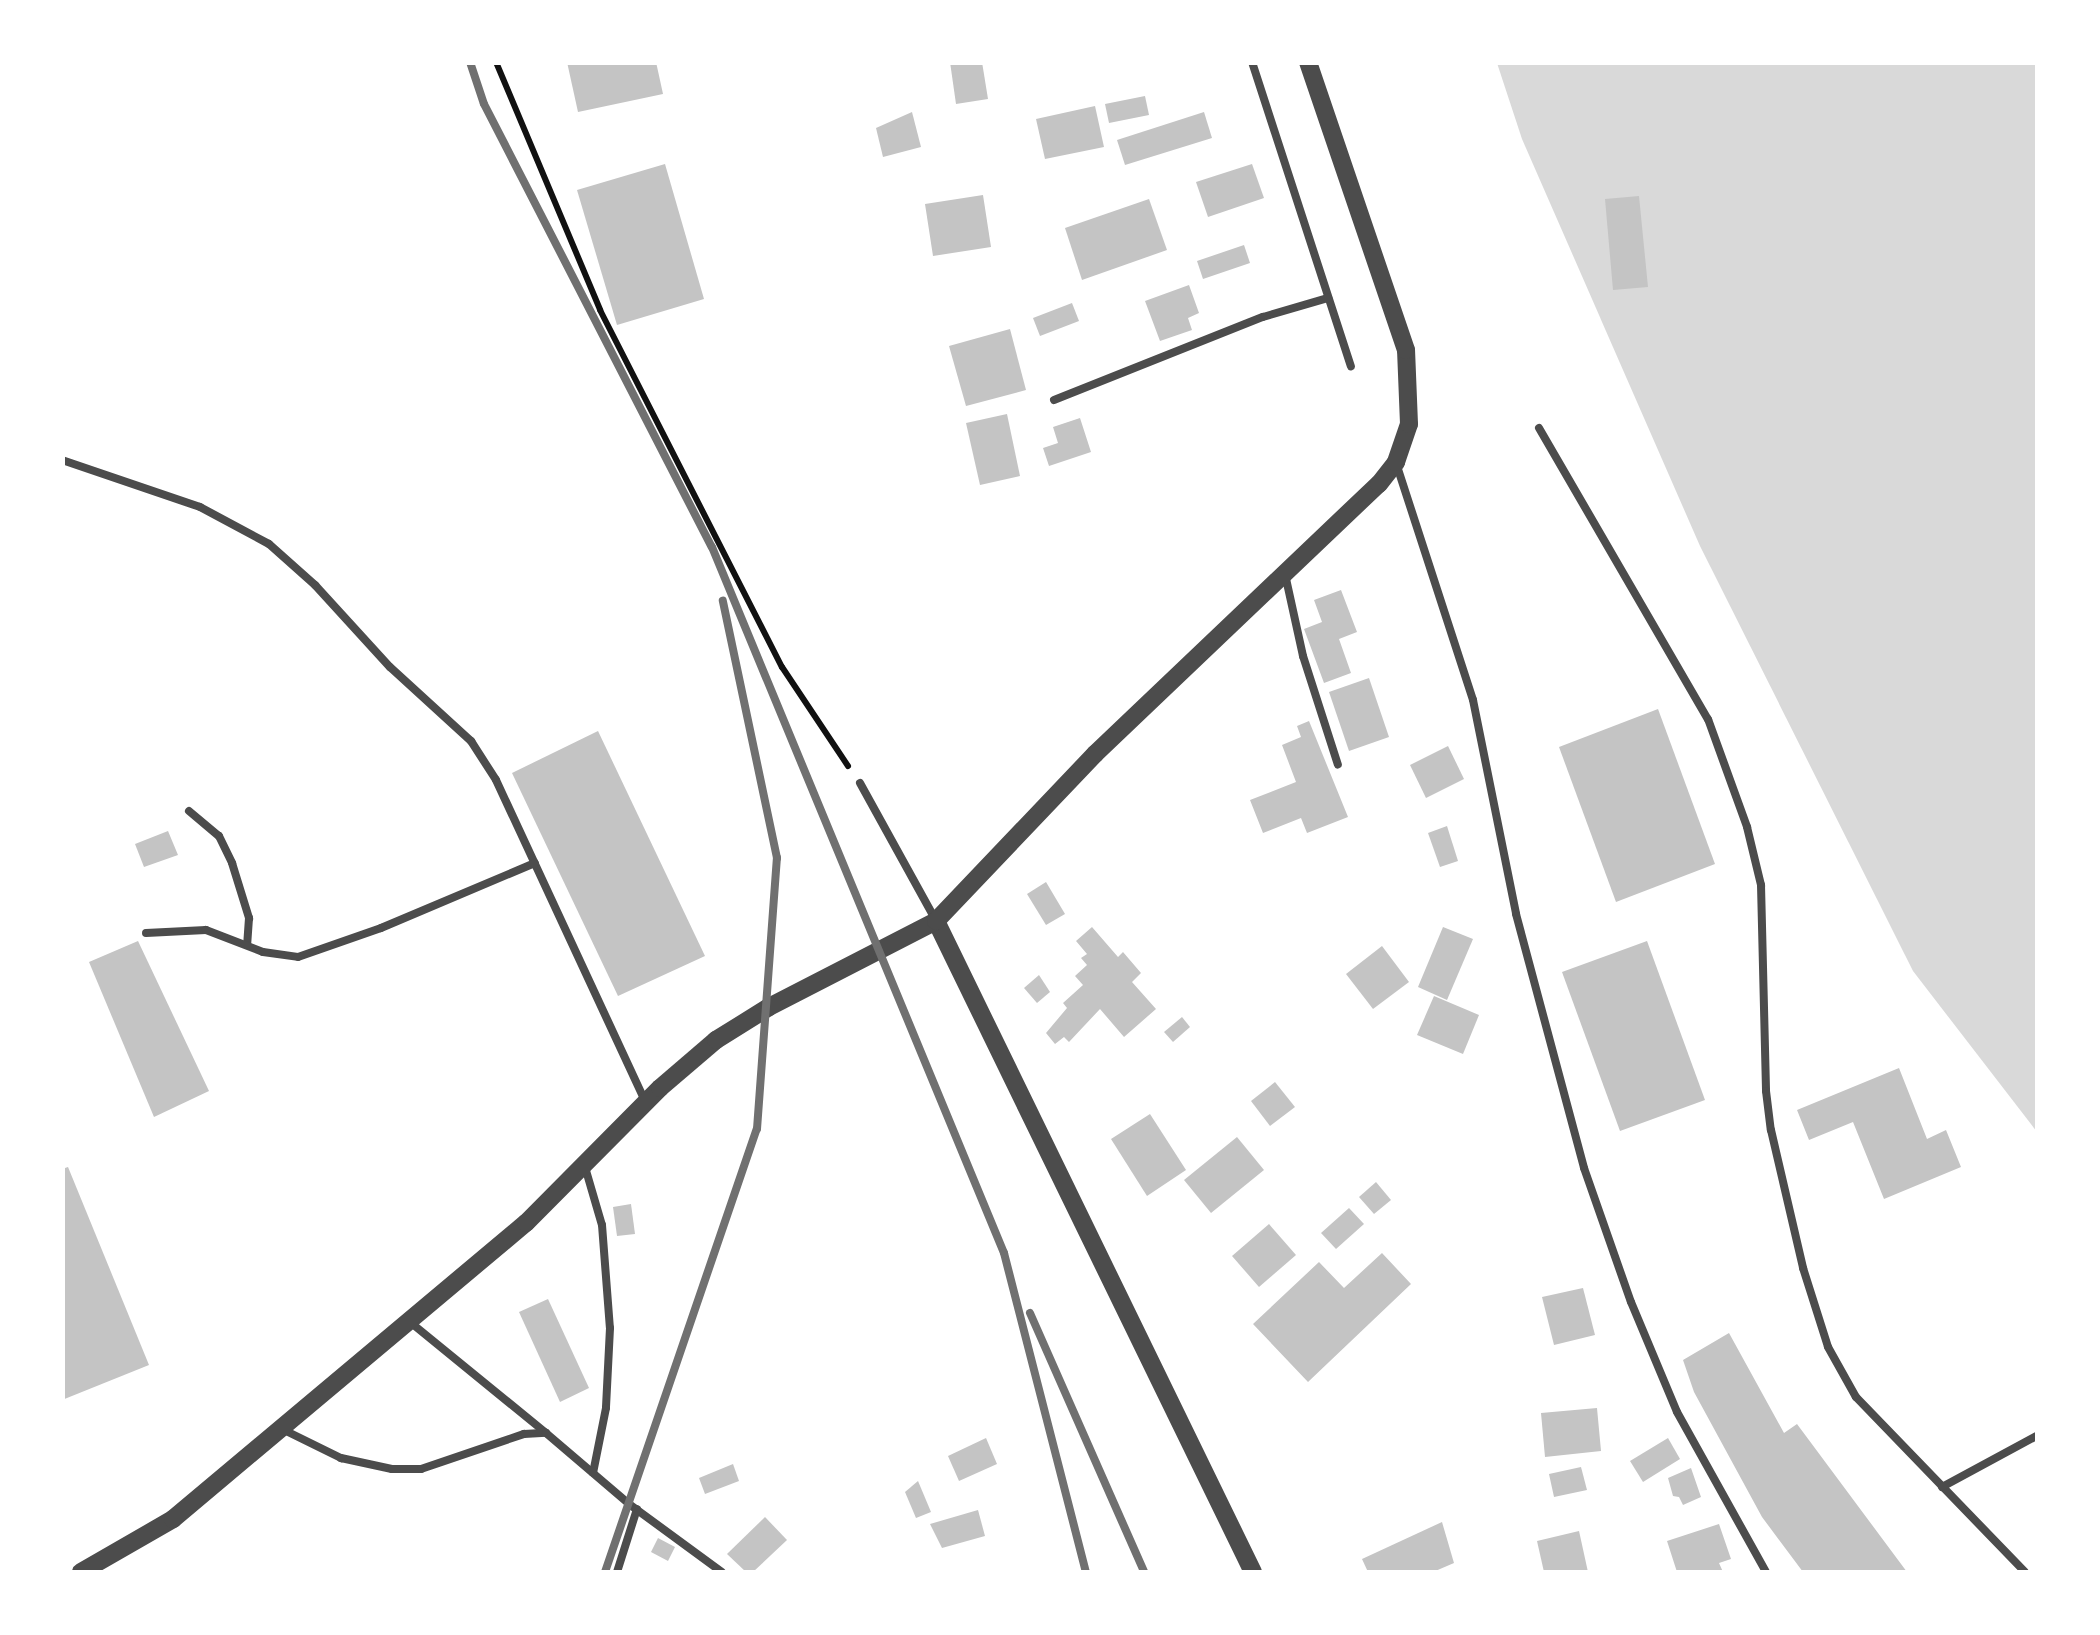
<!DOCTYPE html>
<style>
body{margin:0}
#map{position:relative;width:2100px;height:1635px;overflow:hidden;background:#fff;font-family:Rubik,sans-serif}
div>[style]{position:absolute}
.water>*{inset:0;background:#d9d9d9}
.building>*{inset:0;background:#c4c4c4}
.path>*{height:6px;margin:-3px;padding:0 3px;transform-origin:3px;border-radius:3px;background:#111}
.service>*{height:8px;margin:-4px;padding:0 4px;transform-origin:4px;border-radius:4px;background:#4c4c4c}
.tertiary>*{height:18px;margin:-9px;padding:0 9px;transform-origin:9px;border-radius:9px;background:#4c4c4c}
.rail>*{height:8px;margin:-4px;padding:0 4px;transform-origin:4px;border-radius:4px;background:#707070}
span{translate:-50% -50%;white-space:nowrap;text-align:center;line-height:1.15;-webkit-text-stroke:8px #fff;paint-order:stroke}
.frame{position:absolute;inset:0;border:65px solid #fff;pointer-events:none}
</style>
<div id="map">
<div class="water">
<div style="clip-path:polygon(1497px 63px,2037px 63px,2037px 1132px,1913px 971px,1700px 546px,1522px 139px)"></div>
</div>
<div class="building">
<div style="clip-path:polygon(567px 62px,656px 62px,663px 94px,578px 112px)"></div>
<div style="clip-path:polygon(950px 62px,982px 62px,988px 99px,956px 104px)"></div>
<div style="clip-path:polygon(1145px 96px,1149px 115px,1109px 123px,1105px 104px)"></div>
<div style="clip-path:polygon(1095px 106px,1104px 147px,1045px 159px,1036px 119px)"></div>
<div style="clip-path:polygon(912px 112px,921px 147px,883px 157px,876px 128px)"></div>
<div style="clip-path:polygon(1204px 112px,1212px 138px,1125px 165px,1117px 140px)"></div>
<div style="clip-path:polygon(665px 164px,704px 299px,617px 325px,577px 190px)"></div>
<div style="clip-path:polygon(1252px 164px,1264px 198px,1208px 217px,1196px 182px)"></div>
<div style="clip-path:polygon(983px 195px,991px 247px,933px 256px,925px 204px)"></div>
<div style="clip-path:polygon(1639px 196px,1648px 287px,1613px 290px,1605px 199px)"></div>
<div style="clip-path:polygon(1149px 199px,1167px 250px,1082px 280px,1065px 228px)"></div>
<div style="clip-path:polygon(1244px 245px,1250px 263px,1203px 279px,1197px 261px)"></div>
<div style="clip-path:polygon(1189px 285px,1199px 313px,1188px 318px,1192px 330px,1160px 341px,1145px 301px)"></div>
<div style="clip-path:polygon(1072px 303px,1079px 321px,1040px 336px,1033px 318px)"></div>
<div style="clip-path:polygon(1010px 329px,1026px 390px,966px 406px,949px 346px)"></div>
<div style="clip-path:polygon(1007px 414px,1020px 476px,980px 485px,966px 423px)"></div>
<div style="clip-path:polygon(1080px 418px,1091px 452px,1049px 466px,1043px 448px,1058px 443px,1053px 427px)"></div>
<div style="clip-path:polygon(1341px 590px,1357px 632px,1339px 639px,1351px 673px,1324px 683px,1304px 629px,1322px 622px,1314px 600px)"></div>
<div style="clip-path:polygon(1369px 678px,1389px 737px,1349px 751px,1329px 692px)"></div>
<div style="clip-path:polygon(1658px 709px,1715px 864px,1616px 902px,1559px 747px)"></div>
<div style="clip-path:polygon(1309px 721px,1348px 817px,1307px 833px,1301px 818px,1263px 833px,1250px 800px,1296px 782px,1282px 745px,1301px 737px,1297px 726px)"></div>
<div style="clip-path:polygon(598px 731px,705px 956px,618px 996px,512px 773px)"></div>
<div style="clip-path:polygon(1448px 746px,1464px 779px,1426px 798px,1410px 765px)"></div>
<div style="clip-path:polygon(1447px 826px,1458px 861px,1440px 867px,1428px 833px)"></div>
<div style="clip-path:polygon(168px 831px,178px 855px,144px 867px,135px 844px)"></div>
<div style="clip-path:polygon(1046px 882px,1065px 914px,1046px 925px,1027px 894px)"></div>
<div style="clip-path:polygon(1092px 927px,1118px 957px,1123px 952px,1141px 973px,1132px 982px,1156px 1009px,1124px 1037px,1100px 1009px,1069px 1042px,1064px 1037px,1055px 1044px,1046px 1033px,1067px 1008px,1063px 1003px,1083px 985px,1075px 976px,1087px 965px,1081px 958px,1087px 954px,1076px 941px)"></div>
<div style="clip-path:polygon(1443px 927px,1473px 939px,1447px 1000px,1418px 987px)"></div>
<div style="clip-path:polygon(138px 941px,209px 1091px,154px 1117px,89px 962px)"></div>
<div style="clip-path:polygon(1647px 941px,1705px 1100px,1620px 1131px,1562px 972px)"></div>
<div style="clip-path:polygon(1382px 946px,1409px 982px,1373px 1009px,1346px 974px)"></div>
<div style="clip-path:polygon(1039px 975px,1050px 992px,1037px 1003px,1024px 988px)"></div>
<div style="clip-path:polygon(1434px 996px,1479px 1015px,1463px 1054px,1417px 1035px)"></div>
<div style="clip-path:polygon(1182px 1017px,1190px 1027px,1173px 1042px,1164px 1032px)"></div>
<div style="clip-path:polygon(1899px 1068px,1927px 1139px,1946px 1130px,1961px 1167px,1884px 1199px,1853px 1122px,1809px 1140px,1797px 1110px)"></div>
<div style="clip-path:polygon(1275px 1082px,1295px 1107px,1270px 1126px,1251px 1101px)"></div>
<div style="clip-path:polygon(1150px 1114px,1186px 1170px,1147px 1196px,1111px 1139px)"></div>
<div style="clip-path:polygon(1237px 1137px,1264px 1170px,1211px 1213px,1184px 1180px)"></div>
<div style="clip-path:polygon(68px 1167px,149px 1365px,62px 1400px,62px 1169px)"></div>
<div style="clip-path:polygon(1376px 1182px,1391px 1200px,1374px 1214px,1359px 1197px)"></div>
<div style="clip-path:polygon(631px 1204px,635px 1234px,617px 1236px,613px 1207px)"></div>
<div style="clip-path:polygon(1349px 1208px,1364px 1224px,1336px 1249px,1321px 1233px)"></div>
<div style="clip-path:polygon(1269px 1224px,1296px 1255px,1259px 1287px,1232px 1256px)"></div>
<div style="clip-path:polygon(1382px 1253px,1411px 1284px,1308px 1382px,1253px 1324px,1319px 1262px,1344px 1288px)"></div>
<div style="clip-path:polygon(1583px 1288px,1595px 1335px,1554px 1345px,1542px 1297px)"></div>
<div style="clip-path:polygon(548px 1299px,589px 1388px,560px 1402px,519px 1312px)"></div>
<div style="clip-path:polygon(1729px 1333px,1784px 1433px,1797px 1424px,1907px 1572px,1803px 1572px,1762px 1517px,1694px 1392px,1683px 1360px)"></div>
<div style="clip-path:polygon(1597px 1408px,1601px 1451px,1545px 1457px,1541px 1413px)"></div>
<div style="clip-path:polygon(986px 1438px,997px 1464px,959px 1481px,948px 1456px)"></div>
<div style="clip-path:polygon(1668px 1438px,1680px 1459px,1643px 1482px,1630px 1461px)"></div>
<div style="clip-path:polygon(733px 1464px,739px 1481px,705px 1494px,699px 1478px)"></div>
<div style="clip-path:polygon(1581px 1467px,1587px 1490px,1554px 1497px,1549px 1474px)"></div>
<div style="clip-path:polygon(1691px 1468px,1701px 1497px,1683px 1505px,1679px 1497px,1673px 1496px,1668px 1478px)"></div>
<div style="clip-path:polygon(918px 1481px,931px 1512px,916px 1518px,905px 1492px)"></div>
<div style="clip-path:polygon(978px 1510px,985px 1536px,942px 1548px,930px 1524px)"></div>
<div style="clip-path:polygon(765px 1517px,787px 1540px,753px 1572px,746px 1572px,727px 1554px)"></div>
<div style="clip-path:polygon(1442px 1522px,1454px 1563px,1433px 1572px,1368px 1572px,1362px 1559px)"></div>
<div style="clip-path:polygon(1719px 1524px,1731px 1559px,1719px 1563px,1723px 1572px,1677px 1572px,1667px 1541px)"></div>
<div style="clip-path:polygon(1579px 1531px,1588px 1572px,1544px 1572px,1537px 1541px)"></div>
<div style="clip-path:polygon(658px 1538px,675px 1547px,668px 1561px,651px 1552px)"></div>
</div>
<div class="path">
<div style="left:496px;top:62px;width:269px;rotate:67.2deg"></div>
<div style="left:600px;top:310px;width:401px;rotate:63deg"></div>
<div style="left:782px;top:667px;width:119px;rotate:56.3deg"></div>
</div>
<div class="service">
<div style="left:1252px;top:62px;width:320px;rotate:72deg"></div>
<div style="left:1054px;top:400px;width:225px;rotate:-21.7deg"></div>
<div style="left:1263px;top:317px;width:68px;rotate:-16.3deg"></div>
<div style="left:1539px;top:428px;width:337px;rotate:59.9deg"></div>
<div style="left:1708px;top:719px;width:115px;rotate:70.1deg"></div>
<div style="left:1747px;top:827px;width:60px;rotate:76.4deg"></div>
<div style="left:1761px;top:885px;width:206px;rotate:88.6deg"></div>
<div style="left:1766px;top:1091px;width:39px;rotate:83deg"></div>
<div style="left:1771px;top:1130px;width:142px;rotate:76.9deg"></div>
<div style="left:1803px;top:1268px;width:83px;rotate:72.4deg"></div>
<div style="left:1828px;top:1347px;width:57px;rotate:60.8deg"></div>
<div style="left:1856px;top:1397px;width:243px;rotate:46deg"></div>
<div style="left:62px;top:460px;width:146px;rotate:18.8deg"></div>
<div style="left:200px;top:507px;width:78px;rotate:28.2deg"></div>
<div style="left:269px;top:544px;width:62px;rotate:41.7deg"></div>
<div style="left:315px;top:585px;width:111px;rotate:47.6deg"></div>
<div style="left:390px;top:667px;width:110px;rotate:42.4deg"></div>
<div style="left:471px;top:741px;width:46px;rotate:57.3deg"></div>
<div style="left:496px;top:780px;width:356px;rotate:65.1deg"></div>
<div style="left:1397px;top:466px;width:246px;rotate:72deg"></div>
<div style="left:1473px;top:700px;width:218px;rotate:78.6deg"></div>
<div style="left:1516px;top:914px;width:263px;rotate:75deg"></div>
<div style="left:1584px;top:1168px;width:142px;rotate:70.7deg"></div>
<div style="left:1631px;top:1302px;width:119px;rotate:67.3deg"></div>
<div style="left:1677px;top:1412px;width:183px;rotate:60.9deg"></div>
<div style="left:1285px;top:574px;width:84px;rotate:77.6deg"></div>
<div style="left:1303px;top:656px;width:114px;rotate:72.2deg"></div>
<div style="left:860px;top:783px;width:155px;rotate:61.1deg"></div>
<div style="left:189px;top:811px;width:39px;rotate:40deg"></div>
<div style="left:219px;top:836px;width:30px;rotate:64deg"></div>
<div style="left:232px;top:863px;width:58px;rotate:72.8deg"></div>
<div style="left:249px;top:918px;width:27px;rotate:94deg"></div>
<div style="left:146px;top:933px;width:60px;rotate:-2.9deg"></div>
<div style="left:206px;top:930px;width:61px;rotate:21.1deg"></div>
<div style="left:263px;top:952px;width:35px;rotate:8deg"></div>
<div style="left:298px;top:957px;width:88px;rotate:-19.3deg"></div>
<div style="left:381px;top:928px;width:167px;rotate:-22.9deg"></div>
<div style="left:585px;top:1167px;width:60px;rotate:73.7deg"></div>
<div style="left:602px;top:1225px;width:103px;rotate:85.6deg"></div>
<div style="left:610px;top:1328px;width:80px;rotate:92.9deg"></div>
<div style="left:606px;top:1408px;width:66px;rotate:101.3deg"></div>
<div style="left:410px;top:1322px;width:176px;rotate:39.2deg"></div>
<div style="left:284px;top:1430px;width:64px;rotate:26.2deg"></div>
<div style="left:341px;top:1458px;width:52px;rotate:12.2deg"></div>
<div style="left:392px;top:1469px;width:29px"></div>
<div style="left:421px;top:1469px;width:109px;rotate:-18.8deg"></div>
<div style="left:524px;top:1434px;width:22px;rotate:-3deg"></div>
<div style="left:546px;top:1433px;width:109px;rotate:40.5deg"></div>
<div style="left:629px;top:1504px;width:115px;rotate:36.2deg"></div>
<div style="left:1942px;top:1487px;width:109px;rotate:-28.4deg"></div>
<div style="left:617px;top:1572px;width:66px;rotate:-72.4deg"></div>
</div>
<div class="tertiary">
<div style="left:936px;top:921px;width:724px;rotate:64.04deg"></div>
<div style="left:81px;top:1572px;width:106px;rotate:-29.9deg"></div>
<div style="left:173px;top:1519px;width:461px;rotate:-40deg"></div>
<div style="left:526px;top:1223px;width:190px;rotate:-45.2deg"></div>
<div style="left:660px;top:1088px;width:74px;rotate:-40.6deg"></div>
<div style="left:716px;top:1040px;width:62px;rotate:-31.9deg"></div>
<div style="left:769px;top:1007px;width:188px;rotate:-27.2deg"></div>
<div style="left:936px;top:921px;width:231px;rotate:-46.4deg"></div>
<div style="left:1095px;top:754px;width:392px;rotate:-43.6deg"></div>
<div style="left:1379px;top:484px;width:28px;rotate:-52deg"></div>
<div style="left:1396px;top:462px;width:40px;rotate:-71.1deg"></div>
<div style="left:1409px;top:424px;width:74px;rotate:-92.3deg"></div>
<div style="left:1406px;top:350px;width:304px;rotate:-108.8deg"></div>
</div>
<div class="rail">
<div style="left:470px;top:62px;width:44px;rotate:71.6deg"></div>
<div style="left:484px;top:104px;width:498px;rotate:62.8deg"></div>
<div style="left:712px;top:547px;width:764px;rotate:67.53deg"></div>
<div style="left:1004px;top:1253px;width:329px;rotate:75.6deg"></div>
<div style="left:1030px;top:1313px;width:283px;rotate:66.2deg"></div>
<div style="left:605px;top:1572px;width:468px;rotate:-71.1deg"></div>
<div style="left:757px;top:1129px;width:272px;rotate:-85.8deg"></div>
<div style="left:777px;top:858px;width:263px;rotate:-101.9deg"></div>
</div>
<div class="frame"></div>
</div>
